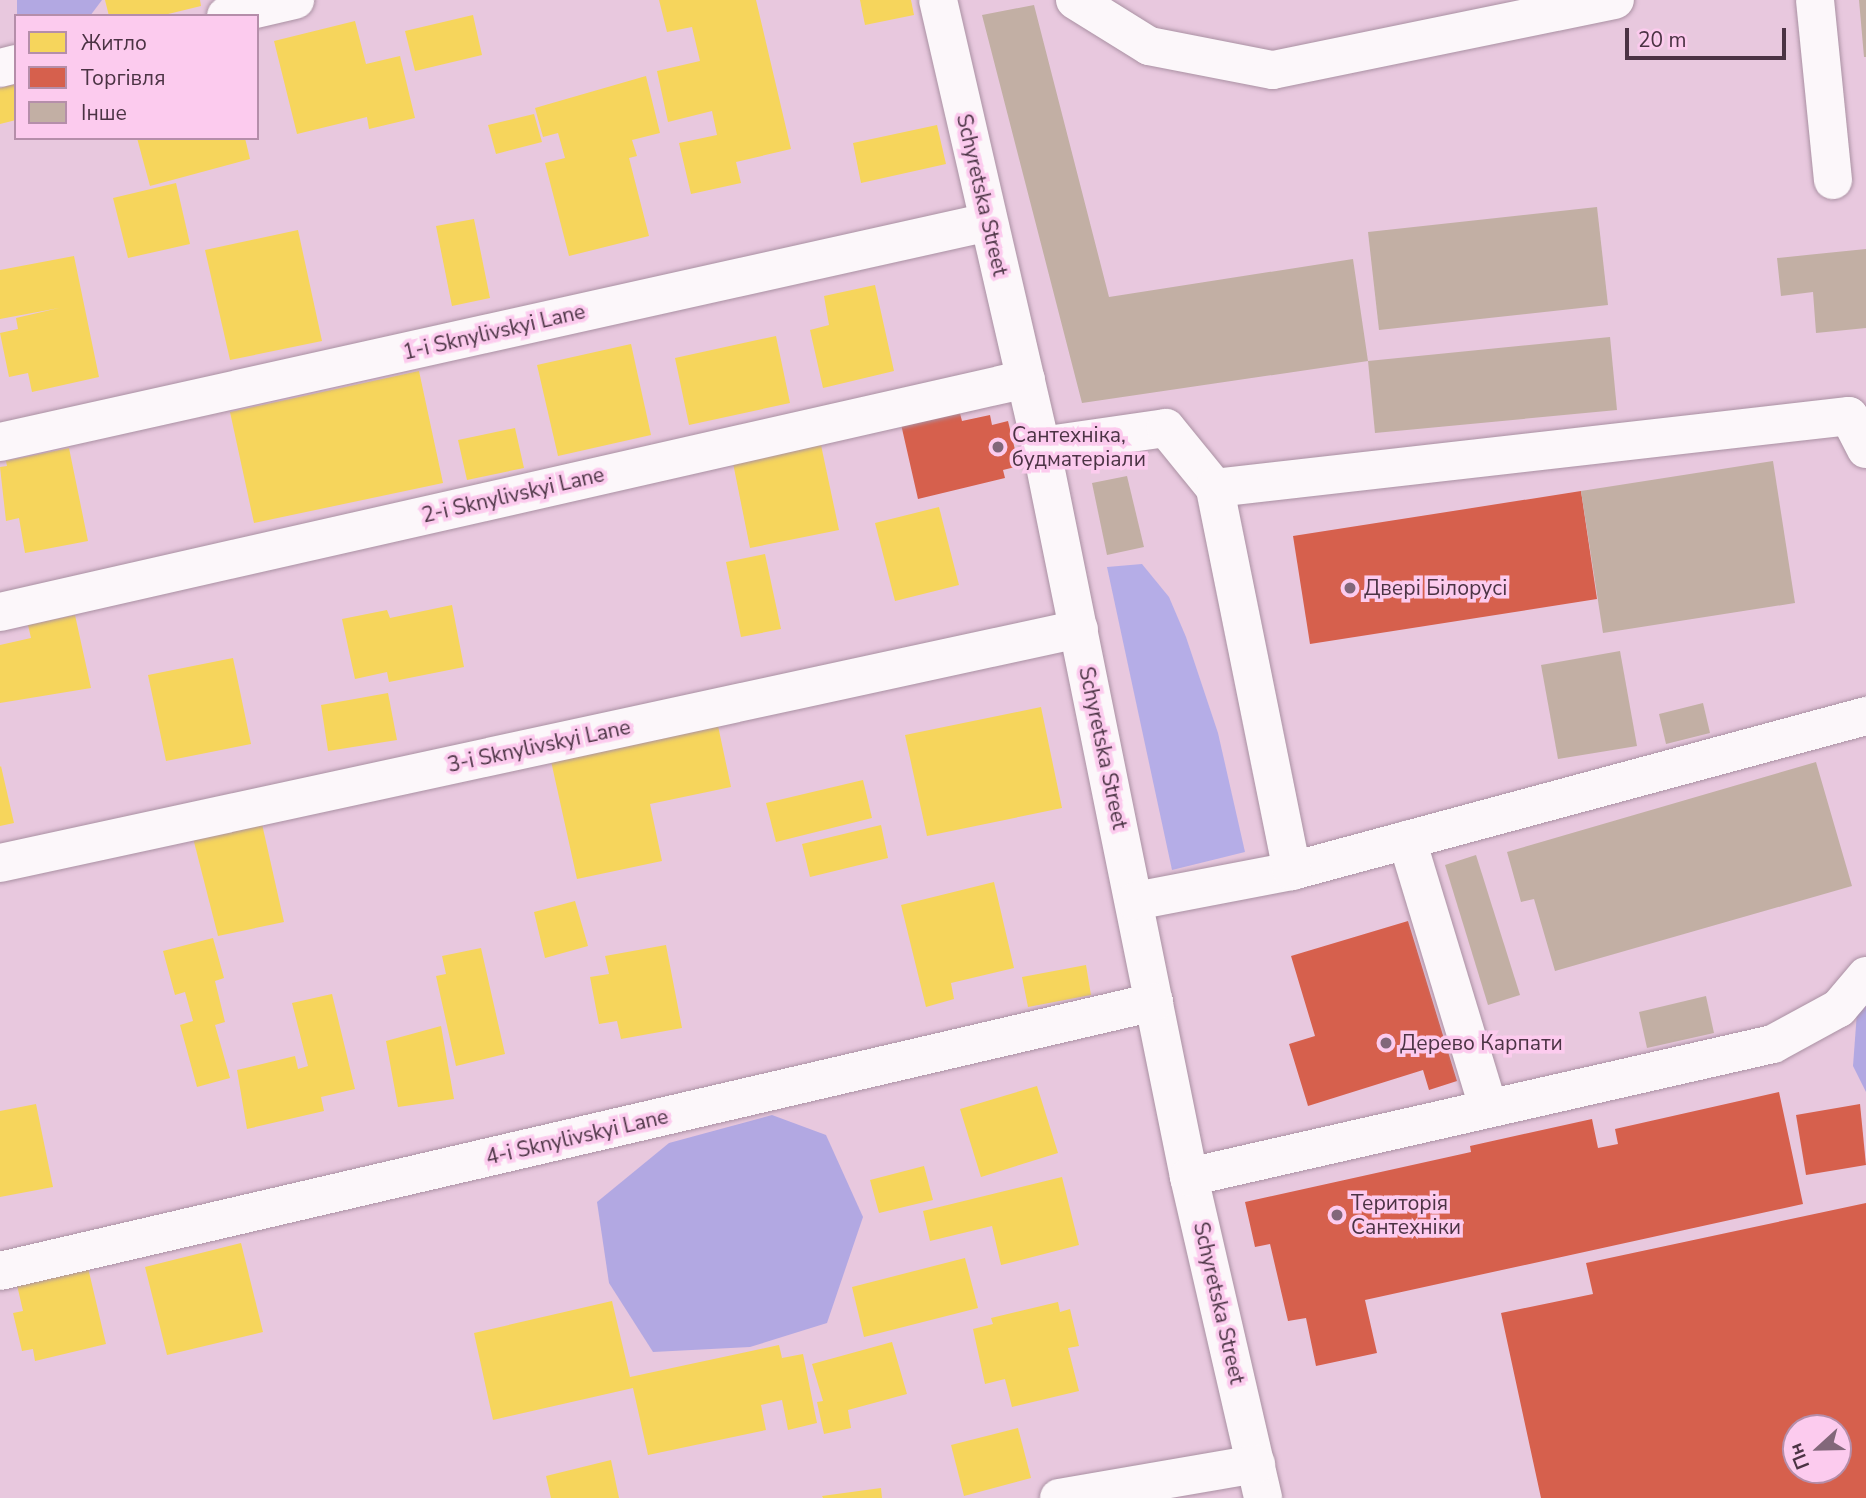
<!DOCTYPE html>
<meta charset="utf-8">
<style>
body{margin:0}
#map{position:relative;width:1866px;height:1498px;overflow:hidden;background:#e8c8de;font-family:"Nunito Sans",sans-serif}
div>[style]{position:absolute}
.green>*{inset:0;background:#b5ade7}
.forest>*{inset:0;background:#b2a8e2}
.homes>*{inset:0;background:#f6d55c}
.shops>*{inset:0;background:#d6604d}
.building>*{inset:0;background:#c2afa4}
.roads{filter:drop-shadow(0 0 2px #aa91a3) drop-shadow(0 0 2px #aa91a3)}
.minor>*{height:38px;margin:-19px;padding:0 19px;transform-origin:19px;border-radius:19px;background:#fcf7fa}
.dots>*{width:19px;height:19px;translate:-50% -50%;box-sizing:border-box;border:4px solid #fccbee;border-radius:50%}
span{translate:-50% -50%;white-space:nowrap;text-align:center;line-height:1.15;-webkit-text-stroke:7px #fccbee;paint-order:stroke}
.street-label{font-size:21px;color:#4b3344}
.poi-label{font-size:21px;color:#4b3344}
.left{translate:0 -50%;text-align:left}
.legend{position:absolute;left:14px;top:14px;width:245px;height:126px;box-sizing:border-box;background:#fccbee;border:2px solid #b58eaa;margin:0;padding:9px 12px;list-style:none;font-size:21px;color:#4b3344}
.legend li{display:flex;align-items:center;gap:14px;height:35px}
.legend b{width:35px;border:2px solid #b58eaa}
.north{position:absolute;left:1782px;top:1414px;width:70px;height:70px;box-sizing:border-box;background:#fccbee;border:2px solid #b58eaa;border-radius:50%;rotate:248deg;font-size:19px;font-weight:700;line-height:28px;text-align:center;color:#4b3344}
.north::after{content:'';display:block;margin:auto;width:24px;height:32px;background:#82677a;clip-path:polygon(50% 0,100% 100%,50% 72%,0 100%)}
.scale{position:absolute;left:1625px;top:28px;width:161px;height:32px;box-sizing:border-box;border:4px solid #4b3344;border-top:0;padding-left:9px;font-size:21px;line-height:24px;white-space:nowrap;color:#4b3344;-webkit-text-stroke:5px #fccbee;paint-order:stroke}
</style>
<div id="map">
<div class="green">
<div style="clip-path:polygon(1142px 564px,1169px 597px,1186px 637px,1218px 733px,1245px 852px,1172px 870px,1107px 567px)"></div>
</div>
<div class="forest">
<div style="clip-path:polygon(17px 0,102px 0,90px 16px,17px 16px)"></div>
<div style="clip-path:polygon(1866px 998px,1866px 1092px,1853px 1066px,1857px 1012px)"></div>
<div style="clip-path:polygon(772px 1115px,826px 1135px,863px 1217px,827px 1323px,750px 1347px,653px 1352px,609px 1283px,597px 1202px,669px 1143px)"></div>
</div>
<div class="homes">
<div style="clip-path:polygon(105px 0,200px 0,201px 6px,160px 16px,109px 16px)"></div>
<div style="clip-path:polygon(659px 0,756px 0,791px 149px,736px 162px,741px 183px,691px 194px,679px 143px,717px 135px,712px 111px,668px 122px,657px 71px,700px 61px,692px 27px,667px 32px)"></div>
<div style="clip-path:polygon(860px 0,911px 0,914px 15px,865px 25px)"></div>
<div style="clip-path:polygon(473px 15px,482px 55px,415px 71px,405px 31px)"></div>
<div style="clip-path:polygon(355px 21px,366px 64px,400px 56px,415px 118px,369px 129px,367px 117px,297px 134px,274px 41px)"></div>
<div style="clip-path:polygon(646px 76px,660px 133px,632px 140px,637px 156px,629px 158px,649px 236px,569px 256px,545px 163px,565px 158px,558px 133px,543px 137px,535px 108px)"></div>
<div style="clip-path:polygon(16px 84px,16px 120px,0 124px,0 88px)"></div>
<div style="clip-path:polygon(534px 114px,542px 142px,496px 154px,488px 125px)"></div>
<div style="clip-path:polygon(937px 125px,946px 164px,861px 183px,853px 143px)"></div>
<div style="clip-path:polygon(137px 138px,245px 138px,250px 159px,150px 186px)"></div>
<div style="clip-path:polygon(176px 183px,190px 244px,128px 258px,113px 198px)"></div>
<div style="clip-path:polygon(474px 219px,490px 298px,452px 306px,436px 226px)"></div>
<div style="clip-path:polygon(298px 230px,322px 341px,230px 360px,205px 250px)"></div>
<div style="clip-path:polygon(74px 256px,99px 377px,32px 392px,28px 373px,9px 377px,0 333px,18px 329px,16px 318px,59px 308px,0 319px,0 270px)"></div>
<div style="clip-path:polygon(875px 285px,894px 371px,823px 388px,810px 330px,829px 325px,824px 296px)"></div>
<div style="clip-path:polygon(776px 336px,790px 403px,689px 425px,675px 358px)"></div>
<div style="clip-path:polygon(631px 344px,651px 435px,558px 456px,537px 365px)"></div>
<div style="clip-path:polygon(419px 371px,443px 483px,254px 523px,230px 412px)"></div>
<div style="clip-path:polygon(515px 428px,524px 468px,467px 480px,458px 440px)"></div>
<div style="clip-path:polygon(821px 445px,839px 530px,750px 548px,733px 463px)"></div>
<div style="clip-path:polygon(69px 448px,88px 541px,25px 553px,19px 518px,6px 521px,0 467px,7px 466px,6px 461px)"></div>
<div style="clip-path:polygon(939px 507px,959px 585px,895px 601px,875px 523px)"></div>
<div style="clip-path:polygon(765px 554px,781px 629px,741px 637px,726px 562px)"></div>
<div style="clip-path:polygon(452px 605px,464px 667px,389px 682px,387px 672px,355px 679px,342px 619px,387px 610px,390px 618px)"></div>
<div style="clip-path:polygon(75px 615px,91px 688px,0 703px,0 645px,31px 638px,28px 625px)"></div>
<div style="clip-path:polygon(233px 658px,251px 744px,166px 761px,148px 675px)"></div>
<div style="clip-path:polygon(388px 693px,397px 740px,328px 751px,321px 705px)"></div>
<div style="clip-path:polygon(1041px 707px,1062px 808px,927px 836px,905px 735px)"></div>
<div style="clip-path:polygon(717px 721px,731px 787px,650px 804px,662px 861px,577px 879px,551px 761px)"></div>
<div style="clip-path:polygon(1px 766px,14px 823px,0 826px,0 767px)"></div>
<div style="clip-path:polygon(863px 780px,872px 818px,776px 842px,766px 803px)"></div>
<div style="clip-path:polygon(260px 815px,284px 922px,218px 936px,191px 830px)"></div>
<div style="clip-path:polygon(881px 825px,888px 858px,810px 877px,802px 844px)"></div>
<div style="clip-path:polygon(994px 882px,1014px 968px,951px 983px,954px 999px,926px 1007px,901px 905px)"></div>
<div style="clip-path:polygon(575px 901px,588px 946px,545px 958px,534px 912px)"></div>
<div style="clip-path:polygon(213px 938px,224px 978px,215px 981px,225px 1022px,215px 1025px,230px 1078px,197px 1087px,180px 1025px,193px 1021px,185px 992px,175px 995px,163px 951px)"></div>
<div style="clip-path:polygon(666px 945px,682px 1028px,621px 1039px,617px 1021px,599px 1024px,590px 977px,609px 974px,605px 956px)"></div>
<div style="clip-path:polygon(481px 948px,505px 1054px,456px 1066px,436px 976px,446px 974px,442px 956px)"></div>
<div style="clip-path:polygon(1086px 965px,1091px 995px,1028px 1007px,1022px 977px)"></div>
<div style="clip-path:polygon(332px 994px,355px 1089px,321px 1097px,324px 1111px,247px 1129px,237px 1070px,295px 1056px,298px 1069px,308px 1066px,292px 1003px)"></div>
<div style="clip-path:polygon(441px 1026px,454px 1099px,398px 1107px,386px 1041px)"></div>
<div style="clip-path:polygon(1037px 1086px,1058px 1153px,981px 1177px,960px 1109px)"></div>
<div style="clip-path:polygon(36px 1104px,53px 1187px,0 1197px,0 1111px)"></div>
<div style="clip-path:polygon(924px 1166px,933px 1200px,879px 1213px,870px 1180px)"></div>
<div style="clip-path:polygon(1062px 1177px,1079px 1245px,1001px 1265px,992px 1226px,930px 1241px,923px 1211px)"></div>
<div style="clip-path:polygon(241px 1243px,263px 1332px,167px 1355px,145px 1267px)"></div>
<div style="clip-path:polygon(85px 1255px,106px 1344px,35px 1361px,33px 1349px,22px 1351px,13px 1313px,23px 1311px,14px 1272px)"></div>
<div style="clip-path:polygon(965px 1258px,978px 1308px,864px 1337px,852px 1287px)"></div>
<div style="clip-path:polygon(612px 1301px,630px 1377px,779px 1345px,782px 1358px,803px 1354px,817px 1423px,788px 1430px,782px 1400px,761px 1405px,766px 1430px,648px 1455px,633px 1388px,493px 1420px,474px 1333px)"></div>
<div style="clip-path:polygon(1058px 1302px,1060px 1312px,1070px 1309px,1079px 1346px,1068px 1348px,1079px 1391px,1012px 1407px,1005px 1379px,985px 1384px,973px 1329px,993px 1324px,991px 1318px)"></div>
<div style="clip-path:polygon(892px 1342px,907px 1394px,848px 1410px,851px 1428px,824px 1434px,817px 1402px,823px 1401px,812px 1364px)"></div>
<div style="clip-path:polygon(1018px 1428px,1031px 1478px,964px 1496px,951px 1445px)"></div>
<div style="clip-path:polygon(611px 1460px,619px 1498px,551px 1498px,546px 1476px)"></div>
<div style="clip-path:polygon(881px 1488px,882px 1498px,823px 1498px,822px 1496px)"></div>
</div>
<div class="shops">
<div style="clip-path:polygon(956px 398px,962px 421px,990px 415px,992px 425px,1008px 421px,1019px 466px,1003px 470px,1005px 478px,918px 499px,898px 411px)"></div>
<div style="clip-path:polygon(1581px 491px,1597px 599px,1310px 644px,1293px 536px)"></div>
<div style="clip-path:polygon(1408px 921px,1457px 1081px,1429px 1090px,1423px 1070px,1308px 1106px,1289px 1044px,1315px 1036px,1291px 956px)"></div>
<div style="clip-path:polygon(1779px 1092px,1803px 1204px,1365px 1300px,1377px 1353px,1316px 1366px,1306px 1318px,1288px 1321px,1270px 1244px,1255px 1247px,1245px 1202px,1471px 1152px,1470px 1146px,1592px 1119px,1598px 1148px,1618px 1144px,1615px 1129px)"></div>
<div style="clip-path:polygon(1860px 1104px,1866px 1165px,1806px 1175px,1796px 1115px)"></div>
<div style="clip-path:polygon(evenodd,1866px 1203px,1866px 1498px,1541px 1498px,1501px 1313px,1593px 1294px,1586px 1263px,1866px 1203px,1796px 1428px,1838px 1428px,1838px 1470px,1796px 1470px,1796px 1428px)"></div>
</div>
<div class="building">
<div style="clip-path:polygon(1859px 0,1866px 0,1866px 57px,1864px 57px)"></div>
<div style="clip-path:polygon(1034px 5px,1109px 297px,1353px 259px,1368px 361px,1082px 403px,982px 15px)"></div>
<div style="clip-path:polygon(1597px 207px,1608px 305px,1379px 330px,1368px 232px)"></div>
<div style="clip-path:polygon(1866px 249px,1866px 328px,1816px 333px,1813px 292px,1781px 296px,1777px 258px)"></div>
<div style="clip-path:polygon(1610px 337px,1617px 410px,1375px 433px,1368px 361px)"></div>
<div style="clip-path:polygon(1773px 461px,1795px 603px,1603px 633px,1581px 491px)"></div>
<div style="clip-path:polygon(1127px 476px,1144px 547px,1107px 555px,1092px 483px)"></div>
<div style="clip-path:polygon(1620px 651px,1637px 746px,1558px 759px,1541px 665px)"></div>
<div style="clip-path:polygon(1703px 703px,1710px 733px,1666px 744px,1659px 714px)"></div>
<div style="clip-path:polygon(1816px 762px,1852px 886px,1555px 971px,1534px 899px,1521px 902px,1507px 852px)"></div>
<div style="clip-path:polygon(1476px 855px,1520px 995px,1488px 1005px,1445px 865px)"></div>
<div style="clip-path:polygon(1706px 996px,1714px 1033px,1647px 1048px,1639px 1012px)"></div>
</div>
<div class="roads">
<div class="minor">
<div style="left:938px;top:0;width:458px;rotate:77deg"></div>
<div style="left:1041px;top:446px;width:746px;rotate:78.55deg"></div>
<div style="left:1189px;top:1177px;width:329px;rotate:77deg"></div>
<div style="left:1075px;top:0;width:87px;rotate:31.9deg"></div>
<div style="left:1149px;top:46px;width:126px;rotate:11deg"></div>
<div style="left:1273px;top:70px;width:349px;rotate:-11.6deg"></div>
<div style="left:1815px;top:0;width:181px;rotate:84.3deg"></div>
<div style="left:226px;top:16px;width:71px;rotate:-13.1deg"></div>
<div style="left:0;top:68px;width:16px;rotate:-14deg"></div>
<div style="left:0;top:442px;width:1012px;rotate:-12.55deg"></div>
<div style="left:1041px;top:446px;width:126px;rotate:-8.2deg"></div>
<div style="left:1166px;top:428px;width:77px;rotate:50.8deg"></div>
<div style="left:0;top:612px;width:1052px;rotate:-12.79deg"></div>
<div style="left:1407px;top:840px;width:279px;rotate:73.1deg"></div>
<div style="left:0;top:863px;width:1104px;rotate:-12.24deg"></div>
<div style="left:1292px;top:871px;width:595px;rotate:-15.11deg"></div>
<div style="left:1135px;top:901px;width:160px;rotate:-10.8deg"></div>
<div style="left:1292px;top:871px;width:391px;rotate:-101.4deg"></div>
<div style="left:1215px;top:488px;width:638px;rotate:-6.48deg"></div>
<div style="left:1849px;top:416px;width:37px;rotate:63deg"></div>
<div style="left:1189px;top:1177px;width:599px;rotate:-12.83deg"></div>
<div style="left:1773px;top:1044px;width:75px;rotate:-28.6deg"></div>
<div style="left:1839px;top:1008px;width:42px;rotate:-49.8deg"></div>
<div style="left:0;top:1271px;width:1185px;rotate:-13.12deg"></div>
<div style="left:1059px;top:1498px;width:200px;rotate:-9.8deg"></div>
</div>
</div>
<div class="dots">
<div style="left:998px;top:447px;background:#82677a"></div>
<div style="left:1350px;top:588px;background:#82677a"></div>
<div style="left:1386px;top:1043px;background:#82677a"></div>
<div style="left:1337px;top:1215px;background:#82677a"></div>
</div>
<div class="street-label">
<span style="left:982px;top:195px;rotate:77deg">Schyretska Street</span>
<span style="left:494px;top:332px;rotate:-13deg">1-i Sknylivskyi Lane</span>
<span style="left:513px;top:495px;rotate:-13deg">2-i Sknylivskyi Lane</span>
<span style="left:539px;top:746px;rotate:-12deg">3-i Sknylivskyi Lane</span>
<span style="left:1103px;top:748px;rotate:78deg">Schyretska Street</span>
<span style="left:577px;top:1137px;rotate:-13deg">4-i Sknylivskyi Lane</span>
<span style="left:1219px;top:1303px;rotate:77deg">Schyretska Street</span>
</div>
<div class="poi-label">
<span class="left" style="left:1012px;top:447px">Сантехніка,<br>будматеріали</span>
<span class="left" style="left:1364px;top:588px">Двері Білорусі</span>
<span class="left" style="left:1400px;top:1043px">Дерево Карпати</span>
<span class="left" style="left:1351px;top:1215px">Територія<br>Сантехніки</span>
</div>
<ul class="legend">
<li><b style="height:19px;background:#f6d55c"></b>Житло</li>
<li><b style="height:19px;background:#d6604d"></b>Торгівля</li>
<li><b style="height:19px;background:#c2afa4"></b>Інше</li>
</ul>
<div class="north">Пн</div>
<div class="scale">20 m</div>
</div>
